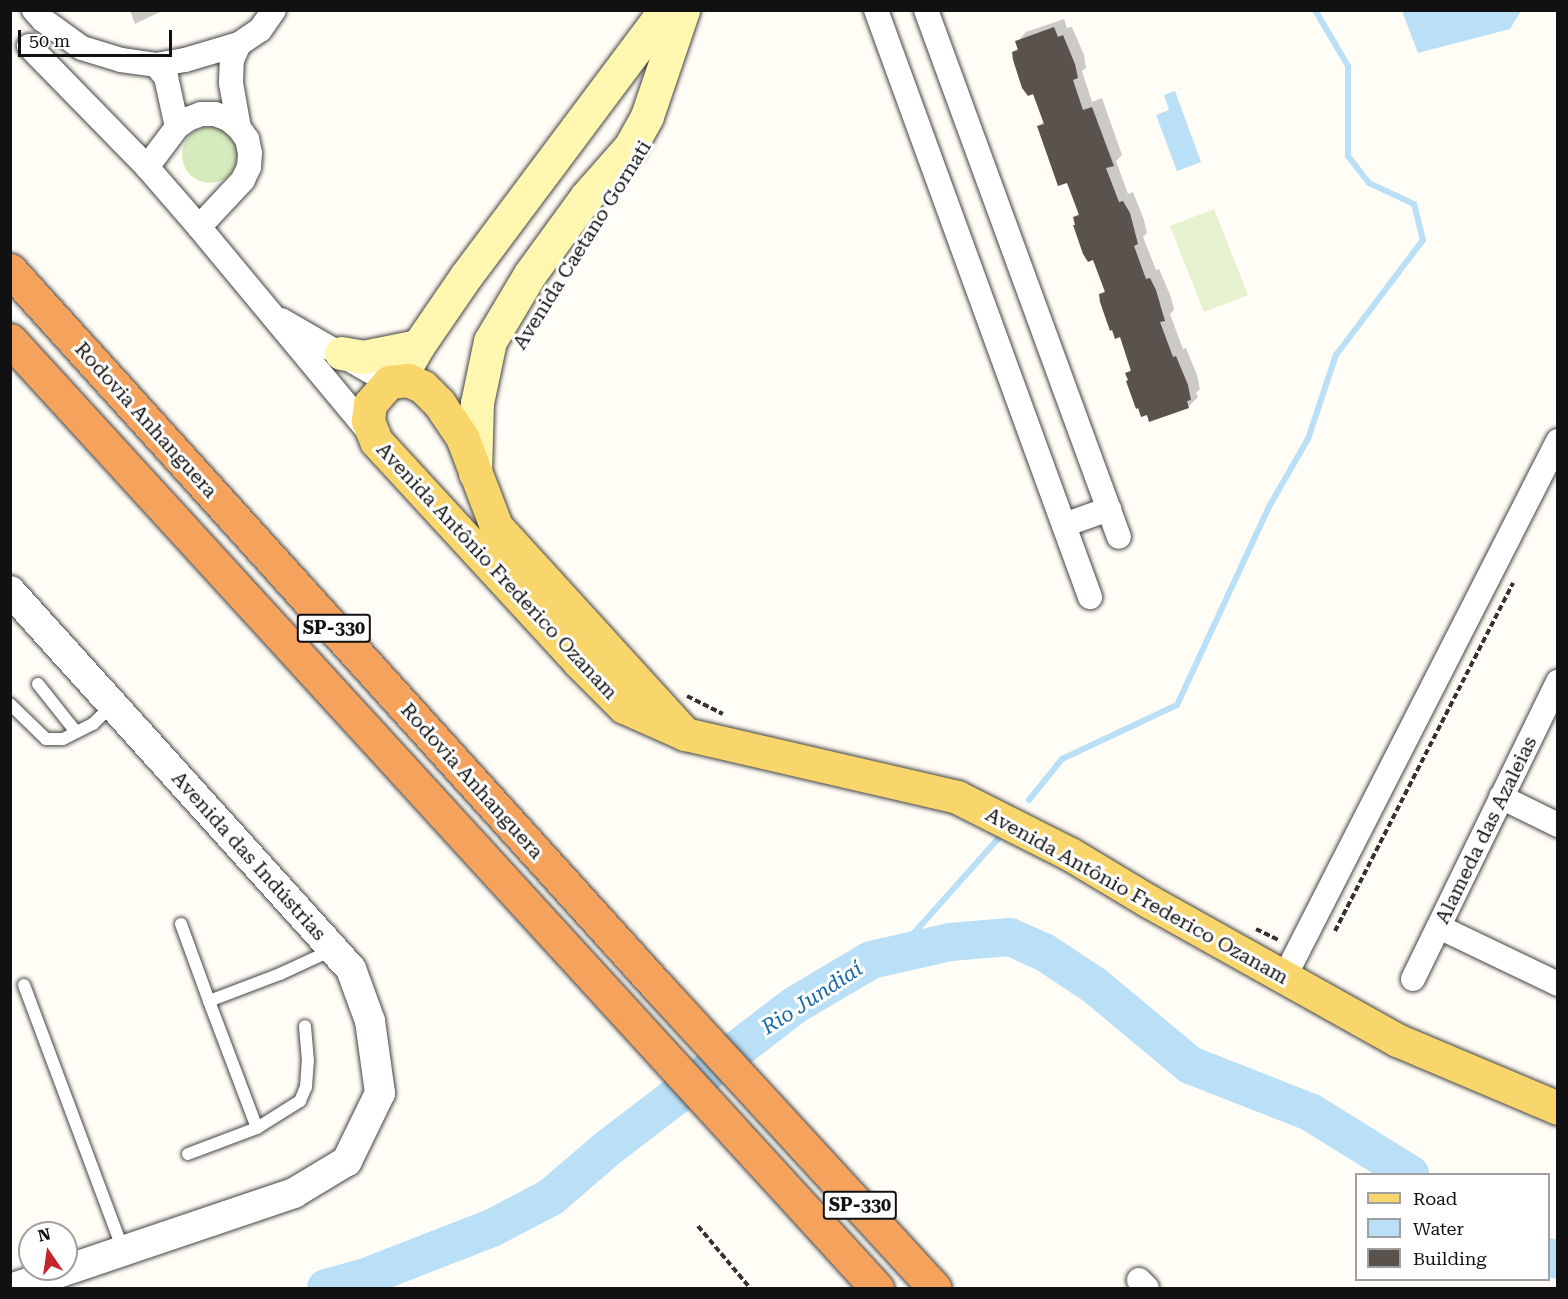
<!DOCTYPE html>
<meta charset="utf-8">
<style>
body{margin:0}
#map{position:relative;width:1568px;height:1299px;overflow:hidden;background:#fffdf5;font-family:"Roboto Serif",serif}
div>[style]{position:absolute}
.green>*{inset:0;background:#d5ebbd}
.round{border-radius:50%}
.pitch>*{inset:0;background:#e6f2cf}
.water>*{inset:0;background:#b9e0f7}
.shadow>*{inset:0;background:#0003}
.stream>*{height:6px;margin:-3px;padding:0 3px;transform-origin:3px;border-radius:3px;background:#b9e0f7}
.river>*{height:38px;margin:-19px;padding:0 19px;transform-origin:19px;border-radius:19px;background:#b9e0f7}
.building>*{inset:0;background:#5a524d}
.path>*{height:4px;margin-top:-2px;transform-origin:0;background:repeating-linear-gradient(90deg,#333 0 6px,transparent 0 9px)}
.roads{filter:drop-shadow(0 0 2px #444) drop-shadow(0 0 2px #444)}
.service>*{height:12px;margin:-6px;padding:0 6px;transform-origin:6px;border-radius:6px;background:#fff}
.minor>*{height:24px;margin:-12px;padding:0 12px;transform-origin:12px;border-radius:12px;background:#fff}
.tertiary>*{height:30px;margin:-15px;padding:0 15px;transform-origin:15px;border-radius:15px;background:#fff}
.secondary>*{height:33px;margin:-16.5px;padding:0 16.5px;transform-origin:16.5px;border-radius:16.5px;background:#fff6b0}
.primary>*{height:33px;margin:-16.5px;padding:0 16.5px;transform-origin:16.5px;border-radius:16.5px;background:#f9d66b}
.motorway>*{height:33px;margin:-16.5px;padding:0 16.5px;transform-origin:16.5px;border-radius:16.5px;background:#f5a25d}
span{translate:-50% -50%;white-space:nowrap;text-align:center;line-height:1.15;-webkit-text-stroke:6px #fff;paint-order:stroke}
.shield-label span{padding:2px 4px;background:#fff;border:2px solid;border-radius:4px;-webkit-text-stroke-width:0}
.shield-label{font-size:18px;color:#111;font-weight:700}
.street-label{font-size:20px;color:#111}
.water-label{font-size:21px;color:#1768a6;font-style:italic}
.frame{position:absolute;inset:0;border:12px solid #111;pointer-events:none}
.legend{position:absolute;left:1355px;top:1173px;width:195px;height:108px;box-sizing:border-box;background:#fff;border:2px solid #a0a0a0;margin:0;padding:8px 10px;list-style:none;font-size:18px;color:#111}
.legend li{display:flex;align-items:center;gap:12px;height:30px}
.legend b{width:30px;border:2px solid #a0a0a0}
.north{position:absolute;left:18px;top:1221px;width:60px;height:60px;box-sizing:border-box;background:#fff;border:2px solid #a0a0a0;border-radius:50%;rotate:347deg;font-size:16px;font-weight:700;line-height:24px;text-align:center;color:#111}
.north::after{content:'';display:block;margin:auto;width:21px;height:27px;background:#c4262e;clip-path:polygon(50% 0,100% 100%,50% 72%,0 100%)}
.scale{position:absolute;left:18px;top:30px;width:154px;height:27px;box-sizing:border-box;border:3px solid #111;border-top:0;padding-left:8px;font-size:18px;line-height:21px;white-space:nowrap;color:#111;-webkit-text-stroke:4px #fff;paint-order:stroke}
</style>
<div id="map">
<div class="green">
<div class="round" style="left:182px;top:127px;width:56px;height:56px"></div>
</div>
<div class="pitch">
<div style="clip-path:polygon(1214px 209px,1248px 295px,1204px 312px,1170px 226px)"></div>
</div>
<div class="water">
<div style="clip-path:polygon(1402px 11px,1521px 11px,1510px 29px,1418px 53px)"></div>
<div style="clip-path:polygon(1175px 91px,1201px 162px,1177px 171px,1156px 115px,1169px 110px,1164px 95px)"></div>
</div>
<div class="shadow">
<div style="clip-path:polygon(130px 10px,164px 10px,135px 24px)"></div>
<div style="clip-path:polygon(1064px 19px,1067px 28px,1072px 27px,1084px 55px,1086px 68px,1082px 71px,1092px 102px,1102px 98px,1122px 155px,1116px 161px,1128px 194px,1133px 192px,1144px 220px,1147px 233px,1143px 237px,1156px 270px,1159px 269px,1171px 297px,1174px 310px,1170px 314px,1183px 349px,1186px 348px,1197px 375px,1200px 389px,1196px 393px,1198px 397px,1188px 407px,1129px 379px,1127px 373px,1132px 368px,1121px 335px,1101px 295px,1106px 290px,1074px 218px,1079px 213px,1068px 181px,1038px 127px,1045px 120px,1013px 52px,1019px 47px,1017px 42px,1026px 32px)"></div>
</div>
<div class="stream">
<div style="left:1029px;top:800px;width:53px;rotate:-51.2deg"></div>
<div style="left:1062px;top:759px;width:127px;rotate:-25.2deg"></div>
<div style="left:1177px;top:705px;width:221px;rotate:-65.1deg"></div>
<div style="left:1270px;top:505px;width:76px;rotate:-60.1deg"></div>
<div style="left:1308px;top:439px;width:89px;rotate:-71.6deg"></div>
<div style="left:1336px;top:355px;width:144px;rotate:-52.9deg"></div>
<div style="left:1423px;top:240px;width:37px;rotate:-104deg"></div>
<div style="left:1414px;top:204px;width:50px;rotate:-155deg"></div>
<div style="left:1369px;top:183px;width:34px;rotate:-128deg"></div>
<div style="left:1348px;top:156px;width:90px;rotate:-90deg"></div>
<div style="left:1348px;top:66px;width:65px;rotate:-120.5deg"></div>
<div style="left:871px;top:960px;width:51px;rotate:-32.1deg"></div>
<div style="left:914px;top:933px;width:135px;rotate:-48.3deg"></div>
</div>
<div class="river">
<div style="left:1548px;top:1257px;width:10px;rotate:17deg"></div>
<div style="left:326px;top:1288px;width:41px;rotate:-15.4deg"></div>
<div style="left:366px;top:1277px;width:135px;rotate:-21.3deg"></div>
<div style="left:492px;top:1228px;width:67px;rotate:-27.7deg"></div>
<div style="left:551px;top:1197px;width:75px;rotate:-40.7deg"></div>
<div style="left:608px;top:1148px;width:235px;rotate:-37.4deg"></div>
<div style="left:795px;top:1005px;width:88px;rotate:-30.6deg"></div>
<div style="left:871px;top:960px;width:81px;rotate:-12.8deg"></div>
<div style="left:950px;top:942px;width:60px;rotate:-4.8deg"></div>
<div style="left:1010px;top:937px;width:37px;rotate:24deg"></div>
<div style="left:1044px;top:952px;width:60px;rotate:33.4deg"></div>
<div style="left:1094px;top:985px;width:125px;rotate:39.8deg"></div>
<div style="left:1190px;top:1065px;width:129px;rotate:21.4deg"></div>
<div style="left:1310px;top:1112px;width:118px;rotate:31.8deg"></div>
</div>
<div class="building">
<div style="clip-path:polygon(1054px 27px,1058px 37px,1063px 35px,1075px 64px,1078px 78px,1073px 80px,1083px 110px,1092px 107px,1114px 166px,1106px 168px,1119px 202px,1123px 201px,1130px 213px,1138px 244px,1134px 246px,1146px 279px,1150px 278px,1156px 290px,1165px 321px,1160px 322px,1173px 357px,1176px 356px,1188px 385px,1191px 400px,1187px 401px,1189px 408px,1149px 422px,1147px 415px,1141px 417px,1138px 408px,1136px 409px,1126px 381px,1128px 380px,1125px 373px,1131px 371px,1120px 337px,1115px 339px,1112px 330px,1110px 331px,1100px 302px,1099px 294px,1105px 292px,1093px 260px,1088px 262px,1083px 254px,1073px 225px,1075px 225px,1073px 217px,1079px 215px,1067px 183px,1058px 186px,1037px 126px,1044px 124px,1033px 94px,1028px 96px,1022px 88px,1013px 60px,1012px 52px,1018px 50px,1015px 41px)"></div>
</div>
<div class="path">
<div style="left:687px;top:696px;width:40px;rotate:26.6deg"></div>
<div style="left:1256px;top:929px;width:25px;rotate:26deg"></div>
<div style="left:1335px;top:931px;width:391px;rotate:-62.9deg"></div>
<div style="left:698px;top:1226px;width:81px;rotate:50deg"></div>
</div>
<div class="roads">
<div class="service">
<div style="left:38px;top:684px;width:61px;rotate:51.6deg"></div>
<div style="left:10px;top:704px;width:50px;rotate:44.2deg"></div>
<div style="left:46px;top:739px;width:17px"></div>
<div style="left:63px;top:739px;width:34px;rotate:-27deg"></div>
<div style="left:93px;top:724px;width:27px;rotate:-45deg"></div>
<div style="left:181px;top:924px;width:82px;rotate:70deg"></div>
<div style="left:24px;top:985px;width:283px;rotate:69.5deg"></div>
<div style="left:257px;top:1128px;width:136px;rotate:-110.7deg"></div>
<div style="left:209px;top:1001px;width:76px;rotate:-20.8deg"></div>
<div style="left:280px;top:974px;width:57px;rotate:-24.8deg"></div>
<div style="left:188px;top:1154px;width:74px;rotate:-20.6deg"></div>
<div style="left:257px;top:1128px;width:51px;rotate:-32.1deg"></div>
<div style="left:300px;top:1101px;width:15px;rotate:-67deg"></div>
<div style="left:306px;top:1087px;width:26px;rotate:-86deg"></div>
<div style="left:308px;top:1061px;width:35px;rotate:-95deg"></div>
</div>
<div class="minor">
<div style="left:34px;top:10px;width:13px;rotate:48deg"></div>
<div style="left:43px;top:20px;width:48px;rotate:35.7deg"></div>
<div style="left:82px;top:48px;width:41px;rotate:17.1deg"></div>
<div style="left:121px;top:60px;width:35px;rotate:8deg"></div>
<div style="left:156px;top:65px;width:29px;rotate:-10deg"></div>
<div style="left:185px;top:60px;width:56px;rotate:-16.5deg"></div>
<div style="left:239px;top:44px;width:25px;rotate:-34deg"></div>
<div style="left:260px;top:30px;width:24px;rotate:-55deg"></div>
<div style="left:876px;top:10px;width:625px;rotate:69.97deg"></div>
<div style="left:926px;top:10px;width:561px;rotate:69.89deg"></div>
<div style="left:29px;top:46px;width:169px;rotate:45.7deg"></div>
<div style="left:147px;top:167px;width:79px;rotate:49.1deg"></div>
<div style="left:199px;top:227px;width:274px;rotate:50.3deg"></div>
<div style="left:156px;top:65px;width:16px;rotate:50deg"></div>
<div style="left:166px;top:77px;width:51px;rotate:77.6deg"></div>
<div style="left:239px;top:128px;width:46px;rotate:-100.1deg"></div>
<div style="left:231px;top:83px;width:23px;rotate:-88deg"></div>
<div style="left:232px;top:60px;width:17px;rotate:-66deg"></div>
<div style="left:147px;top:167px;width:50px;rotate:-53.1deg"></div>
<div style="left:177px;top:127px;width:14px;rotate:-36deg"></div>
<div style="left:188px;top:119px;width:14px;rotate:-21deg"></div>
<div style="left:201px;top:114px;width:14px"></div>
<div style="left:215px;top:114px;width:14px;rotate:21deg"></div>
<div style="left:228px;top:119px;width:14px;rotate:39deg"></div>
<div style="left:239px;top:128px;width:14px;rotate:54deg"></div>
<div style="left:247px;top:139px;width:14px;rotate:78deg"></div>
<div style="left:250px;top:153px;width:14px;rotate:94deg"></div>
<div style="left:249px;top:167px;width:14px;rotate:115deg"></div>
<div style="left:243px;top:180px;width:64px;rotate:133.1deg"></div>
<div style="left:281px;top:320px;width:125px;rotate:29.9deg"></div>
<div style="left:1064px;top:525px;width:48px;rotate:-19.6deg"></div>
<div style="left:1501px;top:797px;width:64px;rotate:26.2deg"></div>
<div style="left:1439px;top:927px;width:132px;rotate:25.6deg"></div>
<div style="left:1284px;top:978px;width:603px;rotate:-62.97deg"></div>
<div style="left:1413px;top:979px;width:331px;rotate:-64deg"></div>
<div style="left:1139px;top:1280px;width:11px;rotate:45deg"></div>
</div>
<div class="tertiary">
<div style="left:10px;top:591px;width:509px;rotate:47.95deg"></div>
<div style="left:351px;top:969px;width:55px;rotate:69.9deg"></div>
<div style="left:370px;top:1021px;width:73px;rotate:82.1deg"></div>
<div style="left:380px;top:1093px;width:76px;rotate:115.9deg"></div>
<div style="left:347px;top:1161px;width:62px;rotate:148.9deg"></div>
<div style="left:294px;top:1193px;width:297px;rotate:161.3deg"></div>
</div>
<div class="secondary">
<div style="left:341px;top:353px;width:22px;rotate:10deg"></div>
<div style="left:363px;top:357px;width:56px;rotate:-11.3deg"></div>
<div style="left:399px;top:379px;width:38px;rotate:-60deg"></div>
<div style="left:418px;top:346px;width:85px;rotate:-55.6deg"></div>
<div style="left:466px;top:276px;width:332px;rotate:-53.2deg"></div>
<div style="left:475px;top:473px;width:70px;rotate:-88.4deg"></div>
<div style="left:477px;top:403px;width:63px;rotate:-78.2deg"></div>
<div style="left:490px;top:341px;width:78px;rotate:-59.2deg"></div>
<div style="left:530px;top:274px;width:95px;rotate:-54deg"></div>
<div style="left:586px;top:197px;width:67px;rotate:-48.7deg"></div>
<div style="left:630px;top:147px;width:35px;rotate:-61deg"></div>
<div style="left:647px;top:116px;width:112px;rotate:-71.2deg"></div>
</div>
<div class="primary">
<div style="left:685px;top:734px;width:281px;rotate:-132.3deg"></div>
<div style="left:496px;top:526px;width:95px;rotate:-110.9deg"></div>
<div style="left:462px;top:437px;width:41px;rotate:-124.1deg"></div>
<div style="left:439px;top:403px;width:23px;rotate:-135deg"></div>
<div style="left:423px;top:387px;width:17px;rotate:-155deg"></div>
<div style="left:408px;top:380px;width:19px;rotate:174deg"></div>
<div style="left:389px;top:382px;width:29px;rotate:131deg"></div>
<div style="left:370px;top:404px;width:17px;rotate:97deg"></div>
<div style="left:368px;top:421px;width:22px;rotate:68deg"></div>
<div style="left:376px;top:441px;width:299px;rotate:47.4deg"></div>
<div style="left:578px;top:661px;width:65px;rotate:45deg"></div>
<div style="left:624px;top:707px;width:67px;rotate:23.9deg"></div>
<div style="left:685px;top:734px;width:279px;rotate:13deg"></div>
<div style="left:957px;top:797px;width:127px;rotate:26.8deg"></div>
<div style="left:1070px;top:854px;width:93px;rotate:31deg"></div>
<div style="left:1150px;top:902px;width:283px;rotate:29.2deg"></div>
<div style="left:1397px;top:1040px;width:175px;rotate:22.9deg"></div>
</div>
<div class="motorway">
<div style="left:10px;top:270px;width:965px;rotate:47.9deg"></div>
<div style="left:657px;top:986px;width:410px;rotate:47.4deg"></div>
<div style="left:10px;top:340px;width:1285px;rotate:47.56deg"></div>
</div>
</div>
<div class="shield-label">
<span style="left:334px;top:628px">SP-330</span>
<span style="left:860px;top:1205px">SP-330</span>
</div>
<div class="street-label">
<span style="left:582px;top:245px;rotate:-58deg">Avenida Caetano Gornati</span>
<span style="left:146px;top:420px;rotate:48deg">Rodovia Anhanguera</span>
<span style="left:497px;top:571px;rotate:47deg">Avenida Antônio Frederico Ozanam</span>
<span style="left:472px;top:781px;rotate:48deg">Rodovia Anhanguera</span>
<span style="left:1486px;top:830px;rotate:-64deg">Alameda das Azaleias</span>
<span style="left:249px;top:856px;rotate:48deg">Avenida das Indústrias</span>
<span style="left:1137px;top:896px;rotate:29deg">Avenida Antônio Frederico Ozanam</span>
</div>
<div class="water-label">
<span style="left:812px;top:998px;rotate:-33deg">Rio Jundiaí</span>
</div>
<div class="frame"></div>
<ul class="legend">
<li><b style="height:8px;background:#f9d66b"></b>Road</li>
<li><b style="height:16px;background:#b9e0f7"></b>Water</li>
<li><b style="height:16px;background:#5a524d"></b>Building</li>
</ul>
<div class="north">N</div>
<div class="scale">50 m</div>
</div>
